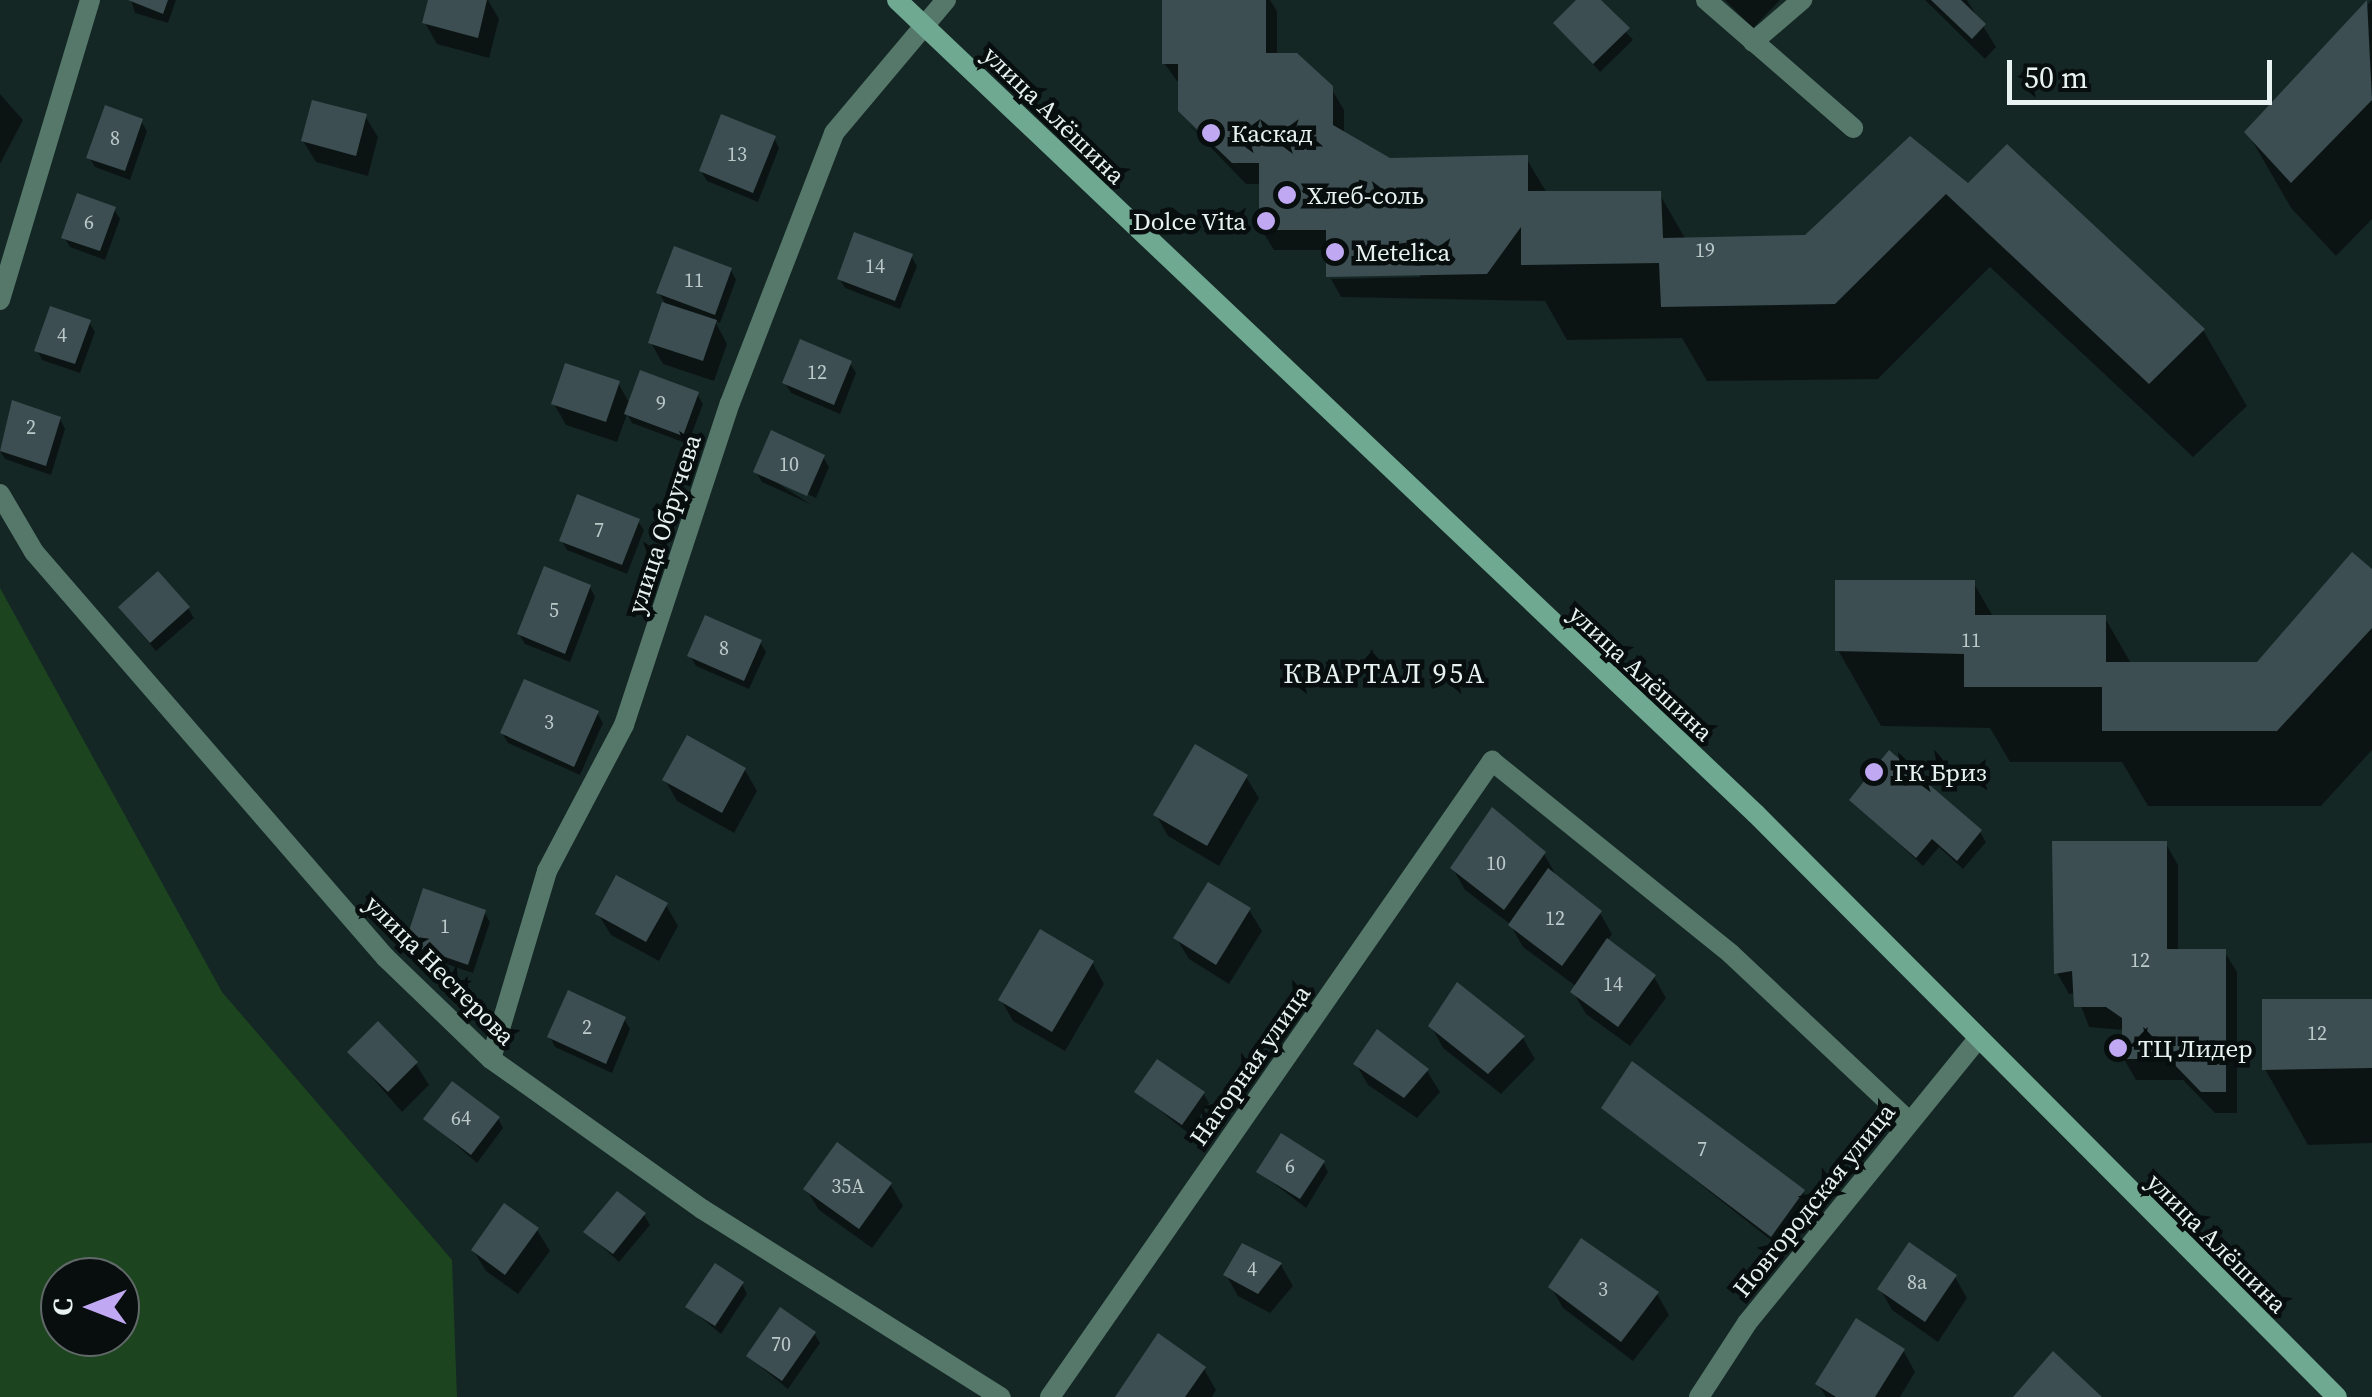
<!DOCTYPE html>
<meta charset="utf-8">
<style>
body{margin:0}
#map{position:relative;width:2372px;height:1397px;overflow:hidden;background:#152725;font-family:"Source Serif 4",serif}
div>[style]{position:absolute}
.green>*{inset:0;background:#1b441f}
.shadow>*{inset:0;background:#0007}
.building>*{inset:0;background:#3c4e52}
.street>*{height:20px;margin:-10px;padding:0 10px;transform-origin:10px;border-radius:10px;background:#55786a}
.secondary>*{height:20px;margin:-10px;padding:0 10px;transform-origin:10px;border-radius:10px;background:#6fa992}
.dots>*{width:28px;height:28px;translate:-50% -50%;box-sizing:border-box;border:5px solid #070e0d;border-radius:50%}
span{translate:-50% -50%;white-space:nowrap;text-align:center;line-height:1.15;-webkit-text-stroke:9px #070e0d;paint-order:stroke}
.number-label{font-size:20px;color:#bcc9c9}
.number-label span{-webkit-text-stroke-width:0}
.street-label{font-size:25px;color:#e7f2f1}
.poi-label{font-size:25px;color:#e7f2f1}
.left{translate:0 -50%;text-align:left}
.right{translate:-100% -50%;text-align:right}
.neighbourhood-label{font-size:28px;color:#e7f2f1;letter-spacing:2.5px}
.north{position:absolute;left:40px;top:1257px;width:100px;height:100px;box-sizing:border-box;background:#070e0d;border:2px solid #616968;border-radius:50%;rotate:270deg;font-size:28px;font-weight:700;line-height:40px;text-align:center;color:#e7f2f1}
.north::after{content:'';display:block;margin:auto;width:35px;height:45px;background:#c0a8f3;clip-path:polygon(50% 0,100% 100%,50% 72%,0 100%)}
.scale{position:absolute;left:2007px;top:60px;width:265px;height:45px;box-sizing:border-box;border:5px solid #e7f2f1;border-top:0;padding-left:12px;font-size:30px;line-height:35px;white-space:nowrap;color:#e7f2f1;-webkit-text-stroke:8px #070e0d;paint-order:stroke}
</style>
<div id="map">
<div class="green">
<div style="clip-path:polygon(evenodd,0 588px,222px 992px,452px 1260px,457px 1397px,0 1397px,0 588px,60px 1277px,120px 1277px,120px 1337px,60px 1337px,60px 1277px)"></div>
</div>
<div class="shadow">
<div style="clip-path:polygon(131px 0,176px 0,168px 23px,135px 13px)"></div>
<div style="clip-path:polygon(430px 0,488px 0,499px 19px,489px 58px,437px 44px,425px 23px)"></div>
<div style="clip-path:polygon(1164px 0,1270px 0,1277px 11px,1277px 56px,1331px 88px,1344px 110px,1344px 134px,1389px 161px,1526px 158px,1547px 193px,1659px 193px,1686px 240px,1806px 237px,1968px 186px,2203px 330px,2247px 406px,2193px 457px,1990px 267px,1878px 379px,1707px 381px,1682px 338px,1567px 340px,1545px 301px,1341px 297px,1331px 279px,1420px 277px,1420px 272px,1329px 250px,1274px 250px,1261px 229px,1261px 184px,1246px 184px,1189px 125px,1242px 170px,1180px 110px,1180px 85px,1164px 63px)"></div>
<div style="clip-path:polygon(1579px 0,1598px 0,1633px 40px,1600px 72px,1556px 23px)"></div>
<div style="clip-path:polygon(1725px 0,1780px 0,1753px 28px)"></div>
<div style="clip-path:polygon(1925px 0,1967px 0,1996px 47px,1985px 59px)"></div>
<div style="clip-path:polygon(2372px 0,2372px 219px,2336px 256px,2291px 208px,2247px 132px)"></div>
<div style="clip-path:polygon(0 94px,23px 120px,0 164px)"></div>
<div style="clip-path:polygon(365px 116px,378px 137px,368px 176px,316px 162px,303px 141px)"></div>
<div style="clip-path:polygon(141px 121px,147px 131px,130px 180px,95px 167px,89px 157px)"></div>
<div style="clip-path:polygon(774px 138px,779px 148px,758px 202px,707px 181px,701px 171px)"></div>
<div style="clip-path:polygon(114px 209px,120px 219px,105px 260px,70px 247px,64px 237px)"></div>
<div style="clip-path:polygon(911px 256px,917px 266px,900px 309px,845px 288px,839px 278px)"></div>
<div style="clip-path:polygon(731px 270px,736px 280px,720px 323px,715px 321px,727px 344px,714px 381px,663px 364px,651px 343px,665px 303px,659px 293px)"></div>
<div style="clip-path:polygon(89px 322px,95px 332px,80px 373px,42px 360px,37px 350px)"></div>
<div style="clip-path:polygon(850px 363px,856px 373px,840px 414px,791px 393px,785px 383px)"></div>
<div style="clip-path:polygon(618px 383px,630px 404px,697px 394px,703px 404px,688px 444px,632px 423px,627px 414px,617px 442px,566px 425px,554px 404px)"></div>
<div style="clip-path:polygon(13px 403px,60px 419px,65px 429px,51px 475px,5px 459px,0 451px)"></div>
<div style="clip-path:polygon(823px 457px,829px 467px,816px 498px,760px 472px,812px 505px,762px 482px,756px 472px)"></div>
<div style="clip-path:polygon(638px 521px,644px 530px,627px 574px,567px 550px,561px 540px)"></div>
<div style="clip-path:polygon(2372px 573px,2372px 750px,2321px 806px,2148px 806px,2122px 762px,2010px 762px,1990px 728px,1881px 726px,1838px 650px,1973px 582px,1994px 618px,2105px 618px,2132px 665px,2258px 665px)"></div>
<div style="clip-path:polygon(590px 587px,595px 597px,570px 662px,525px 644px,519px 634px)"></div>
<div style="clip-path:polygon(188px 608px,194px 618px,156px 651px,127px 617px)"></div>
<div style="clip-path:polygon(760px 642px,766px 652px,749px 689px,696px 666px,690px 656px)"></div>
<div style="clip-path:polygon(597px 713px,603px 723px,580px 775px,508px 743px,502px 733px)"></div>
<div style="clip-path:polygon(745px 770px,757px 791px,734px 833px,677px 801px,665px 780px)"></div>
<div style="clip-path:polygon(1246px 777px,1259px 798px,1219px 866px,1168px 836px,1156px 815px)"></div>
<div style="clip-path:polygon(1852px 800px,1980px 832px,1986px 842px,1963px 869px,1939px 847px,1923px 866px)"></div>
<div style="clip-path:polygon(2166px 844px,2178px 865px,2178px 951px,2224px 951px,2237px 972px,2237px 1113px,2215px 1113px,2183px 1080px,2136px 1080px,2124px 1059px,2124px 1030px,2089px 1027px,2076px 993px,2069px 994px,2057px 973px)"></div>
<div style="clip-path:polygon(1544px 854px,1556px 875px,1600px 913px,1612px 934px,1607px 941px,1654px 977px,1666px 998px,1630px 1046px,1586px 1014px,1573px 992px,1577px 987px,1523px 947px,1510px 924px,1465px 890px,1453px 869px)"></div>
<div style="clip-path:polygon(666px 905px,678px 926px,659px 961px,611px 935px,598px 914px)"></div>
<div style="clip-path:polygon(1249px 910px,1262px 931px,1229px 984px,1189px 959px,1176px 938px)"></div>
<div style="clip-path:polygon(484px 912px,490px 922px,473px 973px,413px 953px,407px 943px)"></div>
<div style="clip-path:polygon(1092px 962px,1104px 984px,1065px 1051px,1013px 1021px,1001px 1000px)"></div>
<div style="clip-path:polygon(2372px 1001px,2372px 1143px,2308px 1145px,2265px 1069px)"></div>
<div style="clip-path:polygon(624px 1019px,630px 1029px,612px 1073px,555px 1047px,550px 1037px)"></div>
<div style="clip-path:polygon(1431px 1026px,1523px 1038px,1535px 1059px,1501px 1094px,1443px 1048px)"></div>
<div style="clip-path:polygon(1378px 1032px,1427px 1071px,1440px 1092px,1417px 1118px,1368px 1085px,1356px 1064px)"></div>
<div style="clip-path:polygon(350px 1052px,416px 1064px,429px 1085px,402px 1112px)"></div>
<div style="clip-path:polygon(1137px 1092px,1203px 1093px,1209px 1103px,1188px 1133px)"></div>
<div style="clip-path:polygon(1604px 1108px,1803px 1192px,1809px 1202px,1777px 1245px)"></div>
<div style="clip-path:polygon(498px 1118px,503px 1128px,477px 1163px,426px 1119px)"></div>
<div style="clip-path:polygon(1323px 1162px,1328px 1172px,1306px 1208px,1259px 1172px)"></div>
<div style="clip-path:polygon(890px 1184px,903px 1206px,872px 1248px,819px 1210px,806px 1189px)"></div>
<div style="clip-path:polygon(644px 1215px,650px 1225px,619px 1262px,586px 1232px)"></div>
<div style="clip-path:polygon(537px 1230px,550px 1251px,518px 1294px,486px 1271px,473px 1250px)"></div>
<div style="clip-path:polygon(1243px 1246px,1281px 1265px,1293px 1286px,1270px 1313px,1238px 1296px,1226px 1275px)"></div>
<div style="clip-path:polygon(1955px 1277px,1967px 1298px,1938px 1342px,1892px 1310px,1880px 1289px)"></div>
<div style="clip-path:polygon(742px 1284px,747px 1294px,721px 1334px,688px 1307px)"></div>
<div style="clip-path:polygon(1551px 1287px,1657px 1294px,1669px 1315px,1633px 1361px,1563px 1308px)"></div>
<div style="clip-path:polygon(814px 1333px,820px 1343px,788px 1389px,749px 1357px)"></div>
<div style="clip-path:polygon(1903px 1350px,1915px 1372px,1900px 1397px,1826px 1397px,1818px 1384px)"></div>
<div style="clip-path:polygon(1204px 1369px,1216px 1390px,1212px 1397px,1118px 1397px)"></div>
</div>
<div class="building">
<div style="clip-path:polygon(128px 0,168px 0,163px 14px)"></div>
<div style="clip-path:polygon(428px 0,487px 0,478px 38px,422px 23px)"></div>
<div style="clip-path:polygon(1162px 0,1266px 0,1266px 53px,1297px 53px,1333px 86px,1333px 125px,1390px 158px,1528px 155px,1528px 191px,1661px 191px,1663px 238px,1805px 235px,1910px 136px,1968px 183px,2007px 144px,2205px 329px,2149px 384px,1946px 194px,1835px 304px,1661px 307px,1659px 263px,1521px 265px,1521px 227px,1487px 274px,1326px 277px,1326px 230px,1259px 230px,1259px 163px,1232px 163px,1178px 111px,1178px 64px,1162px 64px)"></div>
<div style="clip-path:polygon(1576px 0,1601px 0,1630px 28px,1593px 64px,1553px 23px)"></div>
<div style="clip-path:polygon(1931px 0,1961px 0,1986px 24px,1972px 39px)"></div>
<div style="clip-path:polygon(2367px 0,2372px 100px,2291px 183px,2244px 132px)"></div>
<div style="clip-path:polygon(312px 100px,367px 114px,356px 156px,301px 141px)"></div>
<div style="clip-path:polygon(105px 105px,143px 119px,125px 171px,86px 158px)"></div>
<div style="clip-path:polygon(721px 114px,776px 136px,753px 193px,699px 171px)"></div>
<div style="clip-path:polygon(77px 193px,116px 207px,100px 251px,61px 238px)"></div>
<div style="clip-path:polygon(854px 232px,913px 254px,895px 301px,837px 279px)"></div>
<div style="clip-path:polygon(674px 246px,732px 268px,715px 315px,656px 293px)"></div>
<div style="clip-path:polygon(662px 302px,717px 320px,703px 361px,648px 343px)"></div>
<div style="clip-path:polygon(50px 306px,91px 320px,75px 364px,34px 351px)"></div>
<div style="clip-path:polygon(800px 339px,852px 361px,834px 405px,782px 383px)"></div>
<div style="clip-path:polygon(565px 363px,620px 381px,606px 422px,551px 404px)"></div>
<div style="clip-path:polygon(640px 370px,699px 392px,683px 436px,624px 414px)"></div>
<div style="clip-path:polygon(12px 400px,61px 417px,46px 466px,0 451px)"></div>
<div style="clip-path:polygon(771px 430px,825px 455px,807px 496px,753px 472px)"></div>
<div style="clip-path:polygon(577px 494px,640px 519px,622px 565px,559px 541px)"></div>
<div style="clip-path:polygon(2352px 552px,2372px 569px,2372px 628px,2277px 731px,2102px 731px,2102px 687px,1964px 687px,1964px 654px,1835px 651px,1835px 580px,1975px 580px,1975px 615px,2106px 615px,2106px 662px,2257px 662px)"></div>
<div style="clip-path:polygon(544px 566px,591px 585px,565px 654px,517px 634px)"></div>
<div style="clip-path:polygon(158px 571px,190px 607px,150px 643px,118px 607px)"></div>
<div style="clip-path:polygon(705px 615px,762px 640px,744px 681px,687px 656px)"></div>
<div style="clip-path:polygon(524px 679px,599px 711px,574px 767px,500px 733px)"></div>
<div style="clip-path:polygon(687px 735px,746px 768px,722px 813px,662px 780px)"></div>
<div style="clip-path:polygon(1195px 744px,1248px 775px,1207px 846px,1153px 815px)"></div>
<div style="clip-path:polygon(1889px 750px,1982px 830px,1957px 861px,1932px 839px,1916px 858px,1849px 800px)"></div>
<div style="clip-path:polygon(1492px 807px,1546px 852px,1504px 910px,1450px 868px)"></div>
<div style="clip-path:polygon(2052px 841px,2167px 841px,2167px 949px,2226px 949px,2226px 1092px,2201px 1092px,2169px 1059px,2122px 1059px,2122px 1018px,2106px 1007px,2074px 1007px,2072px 971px,2054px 974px)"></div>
<div style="clip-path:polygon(1548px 868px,1602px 911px,1562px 966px,1508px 925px)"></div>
<div style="clip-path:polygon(616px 875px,668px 903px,646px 942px,595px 914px)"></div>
<div style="clip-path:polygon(1208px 882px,1251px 908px,1216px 965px,1173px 938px)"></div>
<div style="clip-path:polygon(423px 888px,486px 910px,468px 965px,405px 943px)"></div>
<div style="clip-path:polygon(1040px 929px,1094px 961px,1052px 1032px,998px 1000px)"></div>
<div style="clip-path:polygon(1607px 938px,1656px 975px,1618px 1027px,1570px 992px)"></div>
<div style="clip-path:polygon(1457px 982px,1525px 1036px,1488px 1074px,1428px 1026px)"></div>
<div style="clip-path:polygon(568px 990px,626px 1017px,606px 1064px,547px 1037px)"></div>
<div style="clip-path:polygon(2262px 999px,2372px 999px,2372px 1068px,2262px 1070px)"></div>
<div style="clip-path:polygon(378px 1021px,418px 1062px,388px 1092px,347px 1052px)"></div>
<div style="clip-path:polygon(1377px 1029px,1429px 1069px,1404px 1098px,1353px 1064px)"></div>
<div style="clip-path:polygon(1157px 1059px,1205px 1092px,1182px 1125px,1134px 1092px)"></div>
<div style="clip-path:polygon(1632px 1061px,1805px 1190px,1771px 1237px,1601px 1108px)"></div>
<div style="clip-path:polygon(452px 1081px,500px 1117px,471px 1155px,423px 1119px)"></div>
<div style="clip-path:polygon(1281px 1133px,1325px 1161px,1300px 1199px,1256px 1172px)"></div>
<div style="clip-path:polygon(837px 1142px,892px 1183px,859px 1229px,803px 1189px)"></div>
<div style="clip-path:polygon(617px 1191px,646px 1213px,613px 1254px,583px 1232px)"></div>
<div style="clip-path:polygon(504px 1203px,539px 1228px,505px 1275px,471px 1250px)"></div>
<div style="clip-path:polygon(1581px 1238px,1659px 1292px,1621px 1342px,1548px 1287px)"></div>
<div style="clip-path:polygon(1909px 1242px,1957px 1275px,1925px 1322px,1877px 1289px)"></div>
<div style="clip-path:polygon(1242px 1243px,1282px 1263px,1258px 1294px,1223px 1275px)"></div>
<div style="clip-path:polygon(715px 1263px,744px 1282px,715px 1326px,685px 1307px)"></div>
<div style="clip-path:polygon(780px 1307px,816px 1332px,782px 1381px,746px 1356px)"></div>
<div style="clip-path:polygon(1856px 1318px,1905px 1349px,1875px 1397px,1836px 1397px,1815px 1384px)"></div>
<div style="clip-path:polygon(1158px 1333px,1206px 1367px,1185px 1397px,1115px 1397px)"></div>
<div style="clip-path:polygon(2053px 1351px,2102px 1397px,2013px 1397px)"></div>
</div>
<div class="street">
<div style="left:1706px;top:0;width:195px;rotate:41deg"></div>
<div style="left:1753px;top:42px;width:65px;rotate:-40.6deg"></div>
<div style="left:0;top:300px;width:313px;rotate:-73.3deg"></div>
<div style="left:0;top:494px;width:67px;rotate:59.6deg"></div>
<div style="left:34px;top:552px;width:536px;rotate:49.09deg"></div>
<div style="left:385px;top:957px;width:147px;rotate:43.9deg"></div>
<div style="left:491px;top:1059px;width:259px;rotate:35.4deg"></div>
<div style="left:702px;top:1209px;width:353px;rotate:32.2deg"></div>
<div style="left:491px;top:1059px;width:196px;rotate:-73.4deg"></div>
<div style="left:547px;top:871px;width:165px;rotate:-62.2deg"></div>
<div style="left:624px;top:725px;width:339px;rotate:-71.8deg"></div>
<div style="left:730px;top:403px;width:289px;rotate:-68.9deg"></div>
<div style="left:834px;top:133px;width:174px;rotate:-49.9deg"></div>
<div style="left:1050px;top:1397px;width:775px;rotate:-55.2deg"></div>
<div style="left:1492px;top:761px;width:307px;rotate:38.9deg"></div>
<div style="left:1731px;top:954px;width:245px;rotate:43.2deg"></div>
<div style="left:1699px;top:1397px;width:88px;rotate:-57deg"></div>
<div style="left:1747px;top:1323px;width:365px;rotate:-50.9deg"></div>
</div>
<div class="secondary">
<div style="left:897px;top:0;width:1183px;rotate:43.46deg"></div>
<div style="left:1756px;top:814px;width:823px;rotate:45.1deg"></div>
</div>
<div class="dots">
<div style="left:1211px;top:133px;background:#c0a8f3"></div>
<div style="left:1287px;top:195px;background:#c0a8f3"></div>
<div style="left:1266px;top:221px;background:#c0a8f3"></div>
<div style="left:1335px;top:252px;background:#c0a8f3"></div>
<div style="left:1874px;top:772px;background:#c0a8f3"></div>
<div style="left:2118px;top:1048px;background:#c0a8f3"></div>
</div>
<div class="number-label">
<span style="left:115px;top:138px">8</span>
<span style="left:737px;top:154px">13</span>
<span style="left:89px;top:222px">6</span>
<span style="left:1705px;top:250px">19</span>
<span style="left:875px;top:266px">14</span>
<span style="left:694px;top:280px">11</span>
<span style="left:62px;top:335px">4</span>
<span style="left:817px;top:372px">12</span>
<span style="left:661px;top:403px">9</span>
<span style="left:31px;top:427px">2</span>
<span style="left:789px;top:464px">10</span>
<span style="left:599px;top:530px">7</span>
<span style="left:554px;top:610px">5</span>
<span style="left:1971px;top:640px">11</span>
<span style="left:724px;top:648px">8</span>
<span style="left:549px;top:722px">3</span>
<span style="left:1496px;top:863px">10</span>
<span style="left:1555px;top:918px">12</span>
<span style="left:445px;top:926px">1</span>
<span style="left:2140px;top:960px">12</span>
<span style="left:1613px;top:984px">14</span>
<span style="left:587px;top:1027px">2</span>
<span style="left:2317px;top:1033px">12</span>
<span style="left:461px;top:1118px">64</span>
<span style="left:1702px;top:1149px">7</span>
<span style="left:1290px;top:1166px">6</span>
<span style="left:848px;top:1186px">35А</span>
<span style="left:1252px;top:1269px">4</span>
<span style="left:1917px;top:1282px">8а</span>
<span style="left:1603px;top:1289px">3</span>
<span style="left:781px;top:1344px">70</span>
</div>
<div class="street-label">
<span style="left:1054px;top:115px;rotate:44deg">улица Алёшина</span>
<span style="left:664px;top:524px;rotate:-72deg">улица Обручева</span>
<span style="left:1641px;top:673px;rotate:43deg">улица Алёшина</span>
<span style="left:440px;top:970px;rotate:45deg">улица Нестерова</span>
<span style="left:1250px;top:1065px;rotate:-55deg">Нагорная улица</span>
<span style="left:1814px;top:1200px;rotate:-51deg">Новгородская улица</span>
<span style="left:2217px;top:1243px;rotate:45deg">улица Алёшина</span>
</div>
<div class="poi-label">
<span class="left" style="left:1231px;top:133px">Каскад</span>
<span class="left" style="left:1307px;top:195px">Хлеб-соль</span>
<span class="right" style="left:1246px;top:221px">Dolce Vita</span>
<span class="left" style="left:1355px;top:252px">Metelica</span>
<span class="left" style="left:1894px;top:772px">ГК Бриз</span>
<span class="left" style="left:2138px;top:1048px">ТЦ Лидер</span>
</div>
<div class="neighbourhood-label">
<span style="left:1385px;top:673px">КВАРТАЛ 95А</span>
</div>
<div class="north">С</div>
<div class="scale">50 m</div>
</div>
